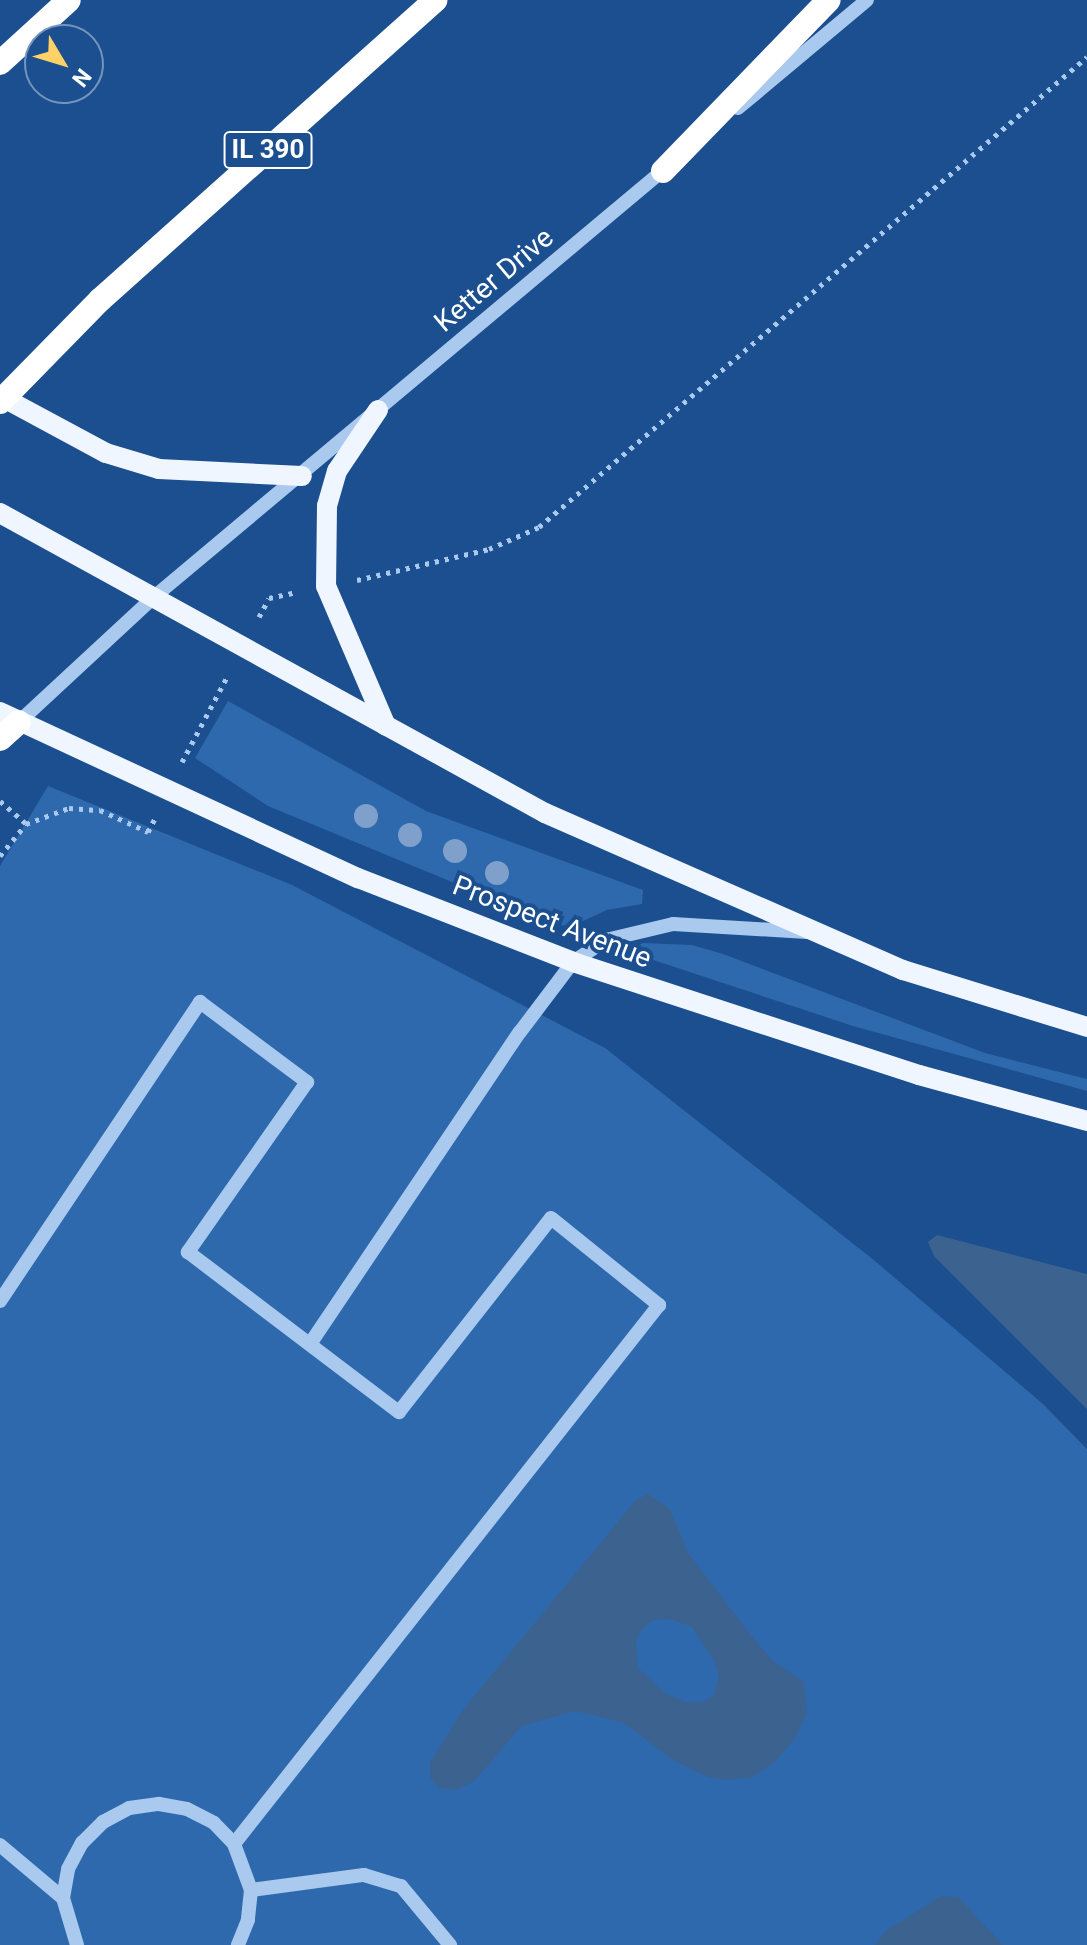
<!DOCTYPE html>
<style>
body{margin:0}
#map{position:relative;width:1087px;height:1945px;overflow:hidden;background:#1b4f8f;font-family:Roboto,sans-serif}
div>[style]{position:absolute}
.green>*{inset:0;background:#2e69ad}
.water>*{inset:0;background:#3c6290}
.path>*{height:5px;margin-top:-2.5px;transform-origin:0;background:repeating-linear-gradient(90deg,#a9c9ee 0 4px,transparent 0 10px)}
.minor>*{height:14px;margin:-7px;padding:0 7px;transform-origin:7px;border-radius:7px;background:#a9c9ee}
.major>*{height:20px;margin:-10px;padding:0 10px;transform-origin:10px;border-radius:10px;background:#f0f6ff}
.highway>*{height:24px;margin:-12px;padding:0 12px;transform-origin:12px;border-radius:12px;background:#fff}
.trees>*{width:24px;height:24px;margin:-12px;border-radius:50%;background:#7ea0ca}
span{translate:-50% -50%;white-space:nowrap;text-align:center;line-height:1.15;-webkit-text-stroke:8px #1b4f8f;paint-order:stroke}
.shield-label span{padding:2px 6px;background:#1b4f8f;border:2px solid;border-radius:6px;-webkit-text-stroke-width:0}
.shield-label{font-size:26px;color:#fff;font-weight:700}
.street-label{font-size:28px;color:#fff}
.north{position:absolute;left:24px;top:24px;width:80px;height:80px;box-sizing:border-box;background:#1b4f8f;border:2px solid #7695bc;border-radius:50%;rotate:128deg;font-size:22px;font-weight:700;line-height:32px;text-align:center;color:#fff}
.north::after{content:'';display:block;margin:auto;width:28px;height:36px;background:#ffd166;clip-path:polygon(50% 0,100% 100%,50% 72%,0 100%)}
</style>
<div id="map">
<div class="green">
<div style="clip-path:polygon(228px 701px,426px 811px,643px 890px,642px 904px,607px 910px,572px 926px,556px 925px,268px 806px,195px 758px)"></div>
<div style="clip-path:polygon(48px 786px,292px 885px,605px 1048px,875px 1261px,1043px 1404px,1087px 1449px,1087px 1945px,0 1945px,0 866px)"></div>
<div style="clip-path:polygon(643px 943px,692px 945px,723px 954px,985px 1053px,1087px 1079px,1087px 1091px,853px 1026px,626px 951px)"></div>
</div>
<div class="water">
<div style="clip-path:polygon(937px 1235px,1087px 1274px,1087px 1409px,934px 1256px,928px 1242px)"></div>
<div style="clip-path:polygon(evenodd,648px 1494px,670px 1509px,688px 1553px,746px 1629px,772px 1660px,804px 1682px,807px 1713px,795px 1738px,774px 1763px,750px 1778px,726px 1780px,708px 1777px,670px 1758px,624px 1723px,575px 1711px,522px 1726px,474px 1781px,456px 1790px,440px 1788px,430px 1778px,430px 1763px,462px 1711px,636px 1500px,648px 1494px,671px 1619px,692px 1627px,714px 1660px,719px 1676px,714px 1695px,703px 1702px,686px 1702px,666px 1694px,638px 1668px,636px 1640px,643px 1628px,653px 1620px,671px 1619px)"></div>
<div style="clip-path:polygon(941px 1896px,958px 1897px,1003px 1945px,875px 1945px,886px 1931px)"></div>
</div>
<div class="path">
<div style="left:357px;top:580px;width:136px;rotate:-13.2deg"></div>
<div style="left:489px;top:549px;width:55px;rotate:-23.7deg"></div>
<div style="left:539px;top:527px;width:722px;rotate:-40.62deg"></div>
<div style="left:259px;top:617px;width:21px;rotate:-62deg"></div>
<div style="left:269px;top:598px;width:25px;rotate:-12deg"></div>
<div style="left:182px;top:762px;width:98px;rotate:-62.1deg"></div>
<div style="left:0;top:801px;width:35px;rotate:41deg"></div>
<div style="left:0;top:856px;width:41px;rotate:-50.9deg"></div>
<div style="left:26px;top:824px;width:46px;rotate:-20.4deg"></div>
<div style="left:69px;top:808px;width:31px;rotate:4deg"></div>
<div style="left:100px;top:810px;width:53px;rotate:24.6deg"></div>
<div style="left:148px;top:832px;width:16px;rotate:-63deg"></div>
</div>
<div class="minor">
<div style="left:738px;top:108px;width:168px;rotate:-39.9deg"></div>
<div style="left:19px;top:722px;width:184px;rotate:-42.8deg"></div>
<div style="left:154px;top:597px;width:669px;rotate:-39.97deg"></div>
<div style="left:0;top:1301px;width:360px;rotate:-56.2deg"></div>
<div style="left:200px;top:1002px;width:134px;rotate:36.8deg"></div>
<div style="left:307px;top:1082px;width:208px;rotate:125deg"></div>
<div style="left:188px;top:1252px;width:265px;rotate:37.2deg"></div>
<div style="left:399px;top:1412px;width:246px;rotate:-51.9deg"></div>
<div style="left:551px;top:1218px;width:139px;rotate:38.9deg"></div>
<div style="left:659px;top:1305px;width:686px;rotate:128.26deg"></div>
<div style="left:312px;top:1341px;width:372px;rotate:-56.1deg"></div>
<div style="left:520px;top:1032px;width:88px;rotate:-52.9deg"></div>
<div style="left:573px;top:962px;width:40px;rotate:-34deg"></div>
<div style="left:606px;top:940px;width:69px;rotate:-13.4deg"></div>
<div style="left:673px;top:924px;width:134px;rotate:3.4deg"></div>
<div style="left:0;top:1845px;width:82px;rotate:40.1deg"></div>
<div style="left:251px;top:1890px;width:114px;rotate:-7.6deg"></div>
<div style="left:364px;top:1875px;width:39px;rotate:17deg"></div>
<div style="left:401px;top:1886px;width:77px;rotate:50.3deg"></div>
<div style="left:77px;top:1945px;width:49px;rotate:-106.6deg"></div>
<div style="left:63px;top:1898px;width:29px;rotate:-80deg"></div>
<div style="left:68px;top:1869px;width:30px;rotate:-62deg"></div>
<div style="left:82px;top:1843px;width:30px;rotate:-45deg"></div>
<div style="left:103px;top:1822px;width:30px;rotate:-28deg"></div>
<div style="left:129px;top:1808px;width:30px;rotate:-8deg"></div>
<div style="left:159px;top:1804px;width:28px;rotate:10deg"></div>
<div style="left:187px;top:1809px;width:30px;rotate:27deg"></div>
<div style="left:214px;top:1823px;width:29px;rotate:46deg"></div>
<div style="left:234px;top:1844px;width:49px;rotate:69.7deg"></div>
<div style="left:251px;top:1890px;width:30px;rotate:96deg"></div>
<div style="left:248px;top:1920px;width:27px;rotate:112deg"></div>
</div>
<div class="major">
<div style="left:0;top:396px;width:120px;rotate:28.3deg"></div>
<div style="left:106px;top:453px;width:55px;rotate:16.8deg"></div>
<div style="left:159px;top:469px;width:143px;rotate:2.8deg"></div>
<div style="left:378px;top:410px;width:73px;rotate:123.9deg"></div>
<div style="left:337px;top:471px;width:36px;rotate:106deg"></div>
<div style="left:327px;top:506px;width:80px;rotate:90.7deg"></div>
<div style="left:326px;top:586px;width:152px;rotate:66.8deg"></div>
<div style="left:0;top:513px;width:622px;rotate:28.83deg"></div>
<div style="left:545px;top:813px;width:391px;rotate:23.7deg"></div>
<div style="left:903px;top:970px;width:193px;rotate:17.2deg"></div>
<div style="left:0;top:712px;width:395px;rotate:24.9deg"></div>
<div style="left:358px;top:878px;width:231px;rotate:21.3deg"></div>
<div style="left:573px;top:962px;width:364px;rotate:18.1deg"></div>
<div style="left:919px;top:1075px;width:174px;rotate:15.3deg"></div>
</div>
<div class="highway">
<div style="left:0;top:63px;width:93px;rotate:-42.4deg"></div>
<div style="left:663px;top:171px;width:238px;rotate:-45.9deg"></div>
<div style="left:0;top:402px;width:143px;rotate:-45.6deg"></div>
<div style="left:100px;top:300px;width:450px;rotate:-41.8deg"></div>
<div style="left:0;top:739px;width:25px;rotate:-42deg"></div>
</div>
<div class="trees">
<div style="left:366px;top:816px"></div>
<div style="left:410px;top:835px"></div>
<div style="left:455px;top:851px"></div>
<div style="left:497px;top:873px"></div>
</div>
<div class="shield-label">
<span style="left:268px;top:150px">IL 390</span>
</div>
<div class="street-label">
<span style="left:494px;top:280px;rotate:-40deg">Ketter Drive</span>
<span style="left:552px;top:922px;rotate:21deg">Prospect Avenue</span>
</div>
<div class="north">N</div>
</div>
